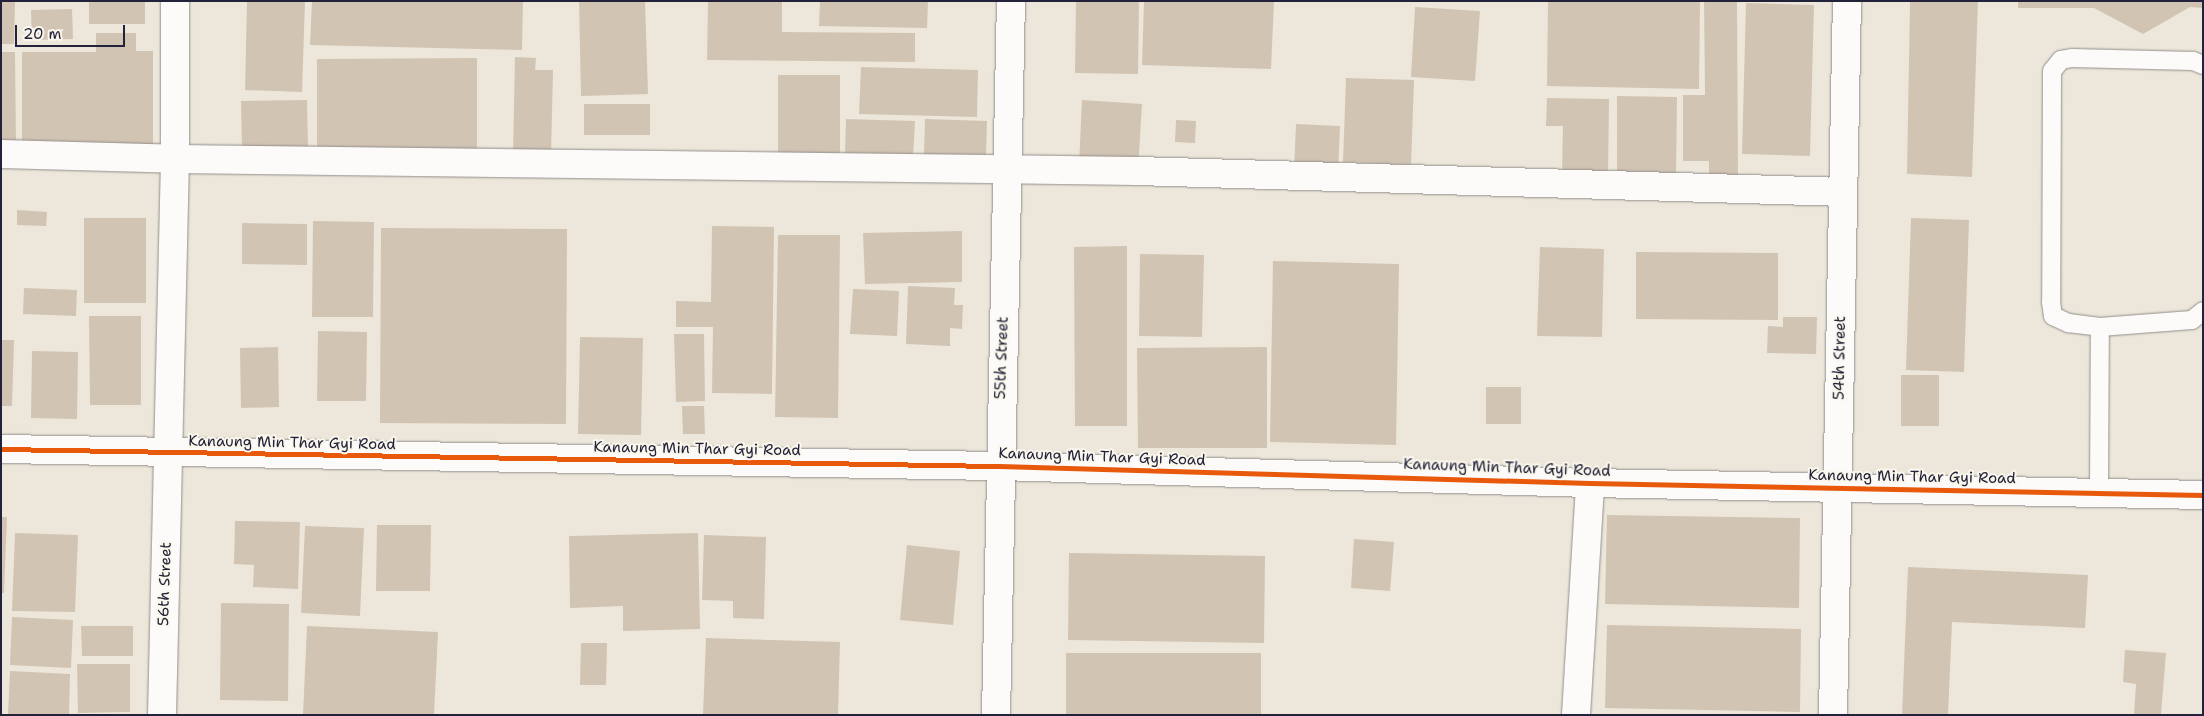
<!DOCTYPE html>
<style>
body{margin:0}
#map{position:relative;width:2204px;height:716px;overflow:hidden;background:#ede7db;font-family:"Shantell Sans",sans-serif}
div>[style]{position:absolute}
.building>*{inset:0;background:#d2c4b2}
.roads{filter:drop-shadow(0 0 1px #928e8c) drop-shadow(0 0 1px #928e8c)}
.lane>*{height:18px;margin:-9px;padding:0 9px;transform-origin:9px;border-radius:9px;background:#fcfbfa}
.street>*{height:28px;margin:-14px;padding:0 14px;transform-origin:14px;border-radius:14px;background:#fcfbfa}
.secondary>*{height:28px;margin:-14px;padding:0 14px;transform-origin:14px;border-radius:14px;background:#fcfbfa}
.cycleway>*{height:5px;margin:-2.5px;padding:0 2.5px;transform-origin:2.5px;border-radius:2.5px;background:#e8590c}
span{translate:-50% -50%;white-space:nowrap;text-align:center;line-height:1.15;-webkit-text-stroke:4px #fbf7ec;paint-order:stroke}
.street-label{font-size:15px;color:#22223b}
.frame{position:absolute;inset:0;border:2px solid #22223b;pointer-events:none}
.scale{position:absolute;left:15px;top:25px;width:110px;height:22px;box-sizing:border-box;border:2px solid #22223b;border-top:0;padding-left:6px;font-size:15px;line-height:18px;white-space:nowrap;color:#22223b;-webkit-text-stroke:4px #fbf7ec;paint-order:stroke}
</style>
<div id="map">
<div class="building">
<div style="clip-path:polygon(1px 1px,15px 1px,14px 44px,1px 44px)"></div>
<div style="clip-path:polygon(89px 1px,145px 1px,145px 24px,89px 24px)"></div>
<div style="clip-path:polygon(247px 1px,305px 1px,302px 92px,245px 90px)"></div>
<div style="clip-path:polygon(312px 1px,523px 1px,522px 50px,310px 45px)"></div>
<div style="clip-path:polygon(579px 1px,645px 1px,648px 94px,581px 96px)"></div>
<div style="clip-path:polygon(708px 1px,782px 1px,782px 32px,915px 33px,915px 62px,707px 60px)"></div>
<div style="clip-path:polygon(820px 1px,928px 1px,927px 28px,819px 26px)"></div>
<div style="clip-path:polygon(1076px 1px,1139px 1px,1138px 74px,1075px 73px)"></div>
<div style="clip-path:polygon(1144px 1px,1274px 1px,1271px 69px,1142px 65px)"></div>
<div style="clip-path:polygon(1548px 1px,1700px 1px,1699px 89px,1547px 86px)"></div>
<div style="clip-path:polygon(1704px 1px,1737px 1px,1738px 180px,1709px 180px,1709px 161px,1683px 161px,1683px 95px,1705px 95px)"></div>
<div style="clip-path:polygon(1910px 1px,1978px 1px,1972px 177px,1907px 174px)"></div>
<div style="clip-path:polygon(2018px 1px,2203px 1px,2203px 8px,2190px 7px,2143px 34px,2094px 8px,2018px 8px)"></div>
<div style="clip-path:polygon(1746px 3px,1814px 5px,1810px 156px,1742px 154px)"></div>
<div style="clip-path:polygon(1415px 7px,1480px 11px,1475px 81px,1411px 77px)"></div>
<div style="clip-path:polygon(72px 9px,73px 39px,32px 40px,31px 10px)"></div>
<div style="clip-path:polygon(96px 33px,136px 33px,136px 51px,153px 51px,153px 151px,22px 152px,22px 52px,96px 52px)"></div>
<div style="clip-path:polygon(1px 52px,15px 52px,16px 143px,1px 144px)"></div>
<div style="clip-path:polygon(515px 57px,536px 58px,535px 70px,553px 70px,551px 156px,513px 155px)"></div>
<div style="clip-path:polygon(477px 58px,477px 149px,317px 150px,317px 59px)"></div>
<div style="clip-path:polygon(861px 67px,978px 70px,977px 117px,859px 114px)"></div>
<div style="clip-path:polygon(778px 75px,840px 75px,840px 160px,778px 160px)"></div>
<div style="clip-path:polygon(1346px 78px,1414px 80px,1411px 165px,1343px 162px)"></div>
<div style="clip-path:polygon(1617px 96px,1677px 97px,1676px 181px,1617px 180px)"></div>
<div style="clip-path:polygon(1547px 98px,1609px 99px,1608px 175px,1562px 174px,1563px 126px,1546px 126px)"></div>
<div style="clip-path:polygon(307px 100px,308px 148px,242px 149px,241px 101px)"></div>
<div style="clip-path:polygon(1082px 100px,1142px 104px,1138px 169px,1079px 165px)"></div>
<div style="clip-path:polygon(584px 104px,650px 104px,650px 135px,584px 135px)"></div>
<div style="clip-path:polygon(846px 119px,915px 121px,913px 157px,845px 154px)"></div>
<div style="clip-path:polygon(925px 119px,987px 121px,986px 157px,924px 155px)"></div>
<div style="clip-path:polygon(1176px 120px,1196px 121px,1195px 143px,1175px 142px)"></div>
<div style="clip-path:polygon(1296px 124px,1340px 126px,1338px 172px,1294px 170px)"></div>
<div style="clip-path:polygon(17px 210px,47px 212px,46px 226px,17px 225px)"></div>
<div style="clip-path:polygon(84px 218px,146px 218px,146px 303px,84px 303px)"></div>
<div style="clip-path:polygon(1911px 218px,1969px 220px,1964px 372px,1906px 370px)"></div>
<div style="clip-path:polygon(313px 221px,374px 222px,373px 317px,312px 317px)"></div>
<div style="clip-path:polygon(242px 223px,307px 224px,307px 265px,242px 264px)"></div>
<div style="clip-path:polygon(712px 226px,774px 227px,772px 394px,712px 393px,713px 327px,676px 327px,676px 301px,711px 302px)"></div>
<div style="clip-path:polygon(381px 228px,567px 229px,566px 424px,380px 423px)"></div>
<div style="clip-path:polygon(962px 231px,962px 282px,865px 284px,863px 233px)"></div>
<div style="clip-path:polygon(778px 235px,840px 235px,838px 418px,775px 417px)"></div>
<div style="clip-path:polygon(1127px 246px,1127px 426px,1075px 426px,1074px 247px)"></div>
<div style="clip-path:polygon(1540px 247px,1604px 249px,1602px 337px,1537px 336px)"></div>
<div style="clip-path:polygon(1636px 252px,1778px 253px,1778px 320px,1636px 319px)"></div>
<div style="clip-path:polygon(1140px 254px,1204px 255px,1202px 337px,1139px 336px)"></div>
<div style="clip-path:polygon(1273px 261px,1399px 264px,1396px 445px,1270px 442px)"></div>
<div style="clip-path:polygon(908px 286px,955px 288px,954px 305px,963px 305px,962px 329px,950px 328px,950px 346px,906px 344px)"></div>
<div style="clip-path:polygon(24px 288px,77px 290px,76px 316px,23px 314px)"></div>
<div style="clip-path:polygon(853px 289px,899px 291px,897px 336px,850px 334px)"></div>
<div style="clip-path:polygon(89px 316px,141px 316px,141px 405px,90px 405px)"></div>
<div style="clip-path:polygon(1783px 317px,1817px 317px,1816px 354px,1767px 353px,1768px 326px,1783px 327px)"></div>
<div style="clip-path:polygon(318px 331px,367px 332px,366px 401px,317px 401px)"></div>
<div style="clip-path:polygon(674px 334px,704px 334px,705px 401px,676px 402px)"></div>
<div style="clip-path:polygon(580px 337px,643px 338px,641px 435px,578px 434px)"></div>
<div style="clip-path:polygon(1px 340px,14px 340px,12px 406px,1px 406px)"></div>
<div style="clip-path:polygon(278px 347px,279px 407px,241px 408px,240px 348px)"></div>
<div style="clip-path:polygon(1267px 347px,1267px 448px,1138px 448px,1137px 348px)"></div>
<div style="clip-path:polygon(32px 351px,78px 352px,77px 419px,31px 418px)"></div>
<div style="clip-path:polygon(1901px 375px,1939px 375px,1939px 426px,1901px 426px)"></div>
<div style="clip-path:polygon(1486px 387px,1521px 387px,1521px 424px,1486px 424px)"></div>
<div style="clip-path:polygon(682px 406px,704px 406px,705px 434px,683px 434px)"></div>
<div style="clip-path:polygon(1607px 515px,1800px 518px,1799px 608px,1605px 604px)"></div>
<div style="clip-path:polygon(1px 517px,7px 517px,4px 593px,1px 593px)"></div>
<div style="clip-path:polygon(235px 521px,300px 522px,298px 589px,253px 587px,254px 565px,234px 564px)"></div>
<div style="clip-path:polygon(377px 525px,431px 525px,430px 591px,376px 591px)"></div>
<div style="clip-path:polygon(305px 526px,364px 528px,360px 616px,301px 613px)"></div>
<div style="clip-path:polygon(15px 533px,78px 535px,75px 612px,12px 611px)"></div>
<div style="clip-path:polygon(698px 533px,700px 629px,623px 631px,623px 606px,570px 608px,569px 536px)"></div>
<div style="clip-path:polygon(704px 535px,766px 537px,764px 619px,733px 618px,733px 601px,702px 600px)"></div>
<div style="clip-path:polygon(1354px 539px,1394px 542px,1390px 591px,1351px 588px)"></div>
<div style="clip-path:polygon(907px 545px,960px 551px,953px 625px,900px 620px)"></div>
<div style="clip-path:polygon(1069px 553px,1265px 556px,1264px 643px,1068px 640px)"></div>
<div style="clip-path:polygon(1908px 567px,2088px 575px,2085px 628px,1952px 622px,1948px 715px,1902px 715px)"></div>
<div style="clip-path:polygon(221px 603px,289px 604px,288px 701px,220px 700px)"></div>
<div style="clip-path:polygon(12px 617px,73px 620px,71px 668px,10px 665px)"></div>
<div style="clip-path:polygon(1607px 625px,1801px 629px,1800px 712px,1605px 708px)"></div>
<div style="clip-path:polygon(81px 626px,133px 626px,133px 656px,82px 656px)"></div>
<div style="clip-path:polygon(307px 626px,438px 632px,434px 715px,303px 715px)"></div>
<div style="clip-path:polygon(706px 638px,840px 642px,838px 715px,703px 715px)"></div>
<div style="clip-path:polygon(581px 643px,607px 643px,606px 685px,580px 685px)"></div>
<div style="clip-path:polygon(2125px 650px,2166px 653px,2161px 715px,2134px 715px,2136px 684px,2123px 682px)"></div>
<div style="clip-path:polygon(1066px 653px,1261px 653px,1261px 715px,1066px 715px)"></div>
<div style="clip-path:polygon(77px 664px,130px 664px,130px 712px,78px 713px)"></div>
<div style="clip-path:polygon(10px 671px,70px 674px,69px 715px,8px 715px)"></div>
</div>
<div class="roads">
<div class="lane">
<div style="left:2203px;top:65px;width:11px;rotate:-158deg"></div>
<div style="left:2193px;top:61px;width:121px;rotate:-178.6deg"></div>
<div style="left:2072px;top:58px;width:11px;rotate:170deg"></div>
<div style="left:2061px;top:60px;width:14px;rotate:129deg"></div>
<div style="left:2052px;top:71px;width:231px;rotate:90.2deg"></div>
<div style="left:2051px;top:302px;width:14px;rotate:82deg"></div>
<div style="left:2053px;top:316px;width:17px;rotate:25deg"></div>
<div style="left:2068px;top:323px;width:32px;rotate:7deg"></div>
<div style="left:2100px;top:327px;width:92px;rotate:-4.4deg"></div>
<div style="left:2192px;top:320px;width:14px;rotate:-39deg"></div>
<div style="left:2099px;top:493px;width:166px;rotate:-89.7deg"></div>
</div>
<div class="street">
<div style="left:1px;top:154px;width:174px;rotate:1.6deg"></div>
<div style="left:175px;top:159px;width:962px;rotate:0.71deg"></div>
<div style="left:1137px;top:171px;width:706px;rotate:1.7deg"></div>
<div style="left:162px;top:715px;width:556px;rotate:-88.66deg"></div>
<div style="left:175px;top:159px;width:158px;rotate:-90deg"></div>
<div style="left:996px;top:715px;width:714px;rotate:-88.8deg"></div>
<div style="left:1576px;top:715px;width:232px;rotate:-86.5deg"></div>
<div style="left:1833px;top:715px;width:714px;rotate:-88.88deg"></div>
</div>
<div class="secondary">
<div style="left:1px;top:449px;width:998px;rotate:0.98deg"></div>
<div style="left:999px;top:466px;width:591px;rotate:1.65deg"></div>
<div style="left:1590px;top:483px;width:613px;rotate:1.12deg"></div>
</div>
</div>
<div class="cycleway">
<div style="left:1px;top:449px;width:998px;rotate:0.98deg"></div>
<div style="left:999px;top:466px;width:591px;rotate:1.65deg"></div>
<div style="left:1590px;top:483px;width:613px;rotate:1.12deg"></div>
</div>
<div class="street-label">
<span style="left:1002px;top:358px;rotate:-88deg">55th Street</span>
<span style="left:1840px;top:358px;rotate:-89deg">54th Street</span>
<span style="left:292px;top:443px;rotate:1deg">Kanaung Min Thar Gyi Road</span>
<span style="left:697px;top:449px;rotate:1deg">Kanaung Min Thar Gyi Road</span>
<span style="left:1102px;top:457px;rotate:2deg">Kanaung Min Thar Gyi Road</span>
<span style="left:1507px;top:468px;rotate:2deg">Kanaung Min Thar Gyi Road</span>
<span style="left:1912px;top:477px;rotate:1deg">Kanaung Min Thar Gyi Road</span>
<span style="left:165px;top:584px;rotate:-88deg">56th Street</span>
</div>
<div class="frame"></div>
<div class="scale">20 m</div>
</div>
